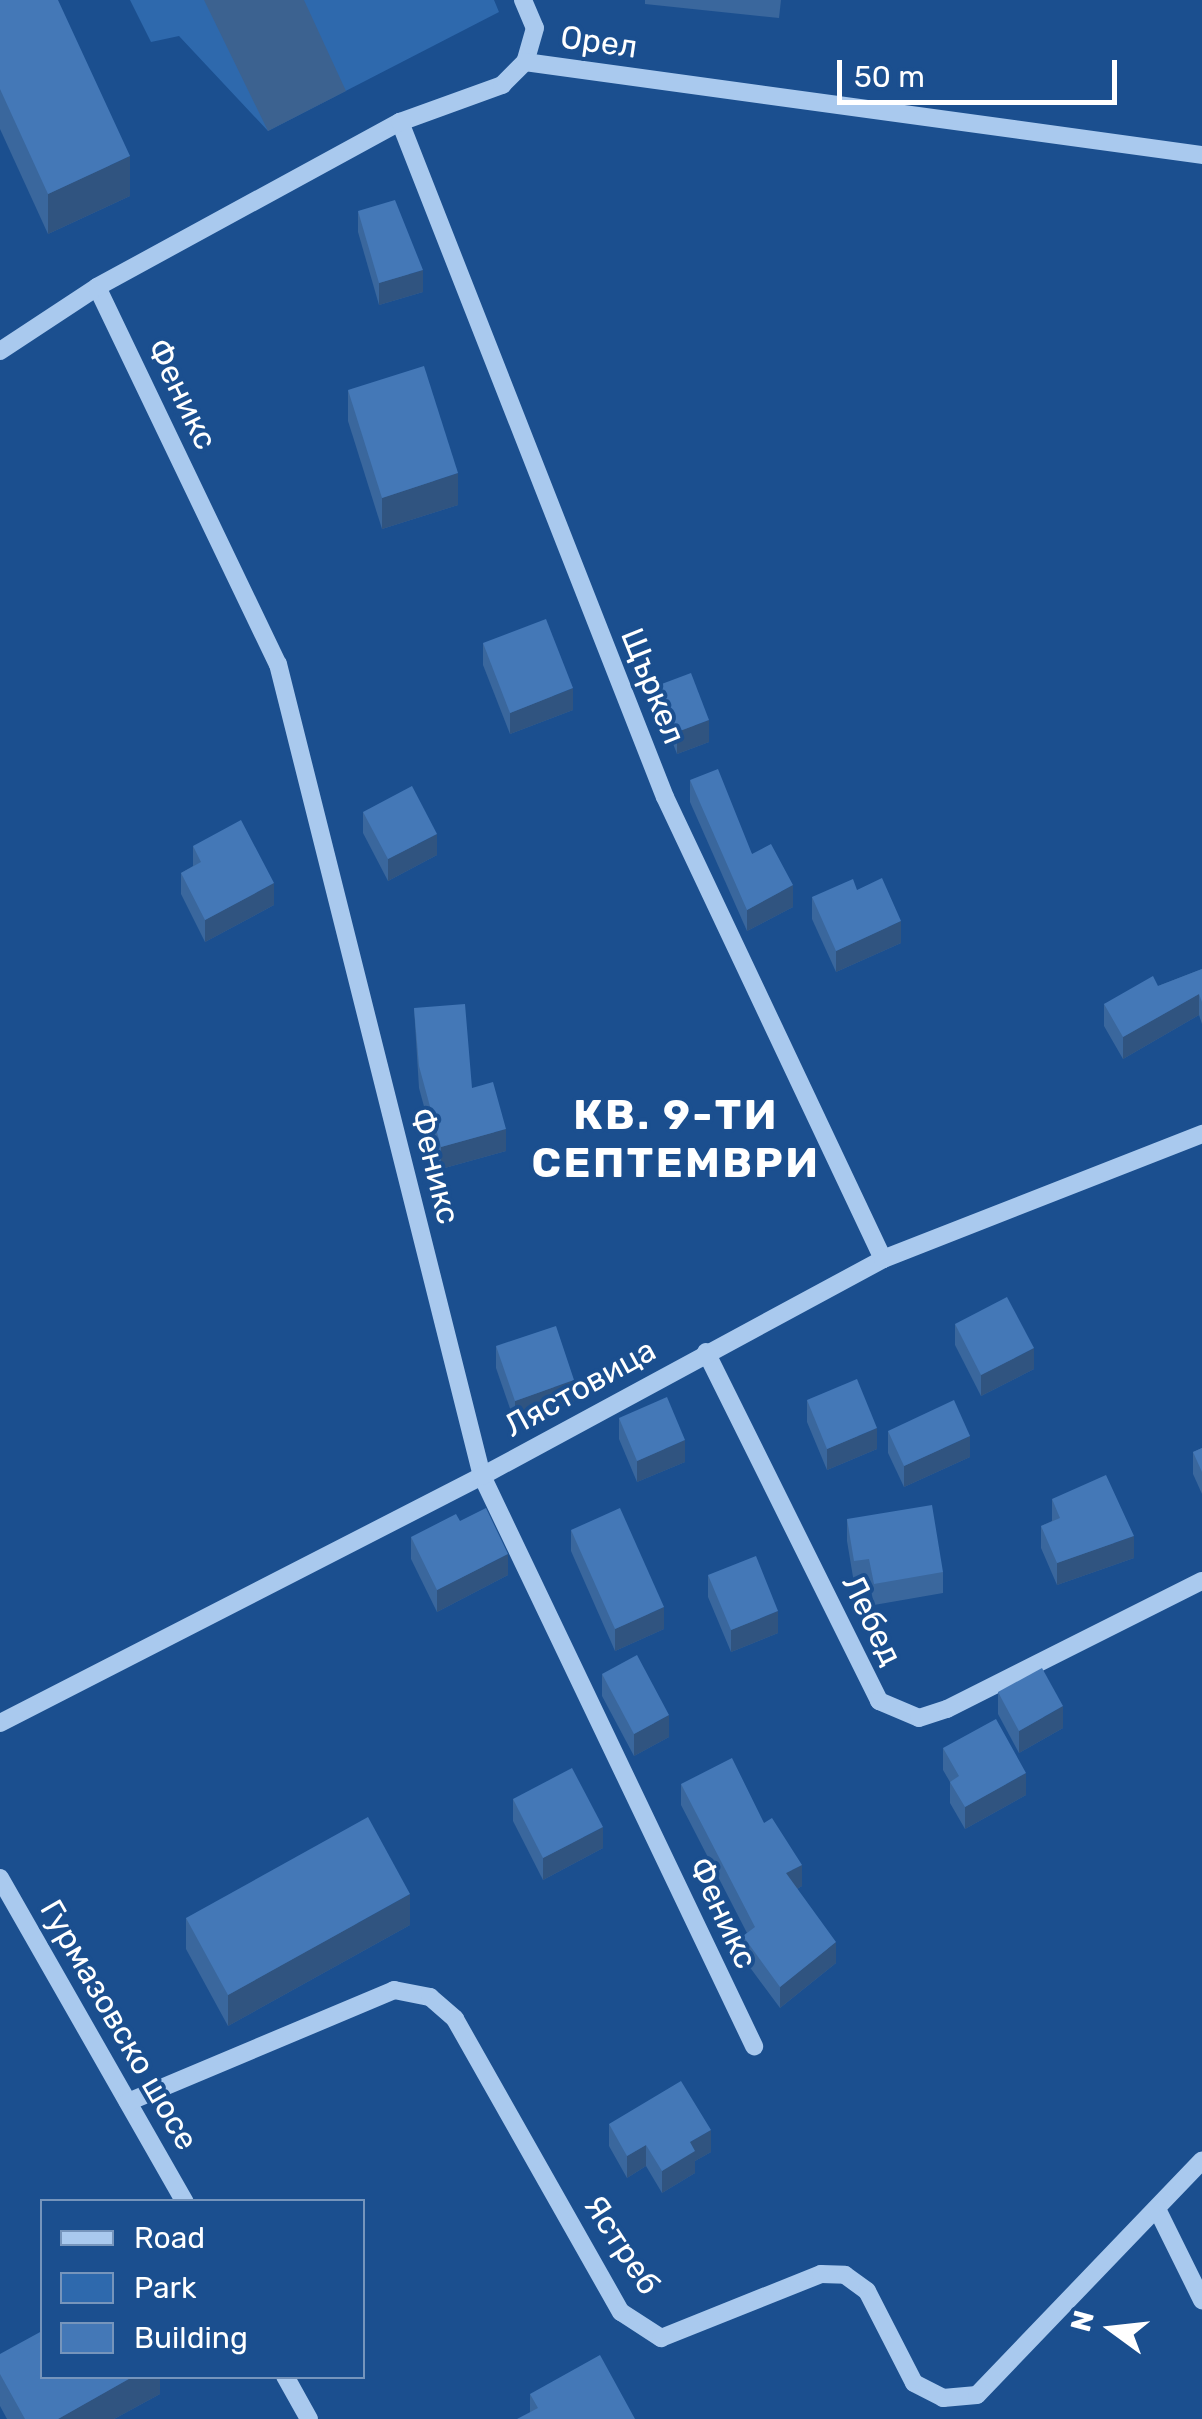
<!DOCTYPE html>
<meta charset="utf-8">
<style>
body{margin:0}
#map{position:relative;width:1202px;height:2419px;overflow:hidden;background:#1b4f8f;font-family:Rubik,sans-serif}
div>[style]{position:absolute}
.green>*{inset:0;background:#2e69ad}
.water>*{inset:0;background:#3c6290}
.minor>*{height:18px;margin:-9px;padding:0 9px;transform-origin:9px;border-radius:9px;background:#a9c9ee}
.wall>*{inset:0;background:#3a679d}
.shaded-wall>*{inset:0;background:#305480}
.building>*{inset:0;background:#4478b7}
span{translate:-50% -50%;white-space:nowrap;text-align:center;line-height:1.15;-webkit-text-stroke:8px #1b4f8f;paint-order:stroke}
.street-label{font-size:32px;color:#fff}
.district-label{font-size:42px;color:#fff;font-weight:700;letter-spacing:2.5px}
.legend{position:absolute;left:40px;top:2199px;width:325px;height:180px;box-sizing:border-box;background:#1b4f8f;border:2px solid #7695bc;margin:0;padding:12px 18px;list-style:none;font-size:30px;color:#fff}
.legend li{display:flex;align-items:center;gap:20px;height:50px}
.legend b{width:50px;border:2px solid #7695bc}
.north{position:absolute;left:1062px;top:2279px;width:100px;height:100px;-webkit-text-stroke:8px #1b4f8f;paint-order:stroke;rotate:285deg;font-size:28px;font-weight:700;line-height:40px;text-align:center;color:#fff}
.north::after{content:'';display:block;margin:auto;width:35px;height:45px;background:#fff;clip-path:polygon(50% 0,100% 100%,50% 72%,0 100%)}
.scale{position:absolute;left:837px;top:60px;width:280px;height:45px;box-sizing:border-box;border:5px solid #fff;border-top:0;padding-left:12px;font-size:30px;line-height:35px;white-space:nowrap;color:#fff;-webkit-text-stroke:8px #1b4f8f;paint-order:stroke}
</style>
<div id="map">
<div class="green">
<div style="clip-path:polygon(130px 0,494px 0,499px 12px,268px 131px,179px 36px,151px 42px)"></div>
</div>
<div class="water">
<div style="clip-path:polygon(204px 0,304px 0,346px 91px,268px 131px)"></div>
</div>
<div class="minor">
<div style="left:523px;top:0;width:30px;rotate:67deg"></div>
<div style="left:535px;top:28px;width:35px;rotate:106deg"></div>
<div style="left:400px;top:122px;width:725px;rotate:68.57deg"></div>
<div style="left:665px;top:797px;width:511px;rotate:64.74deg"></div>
<div style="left:97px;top:287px;width:418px;rotate:64.4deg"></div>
<div style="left:278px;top:664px;width:837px;rotate:75.9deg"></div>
<div style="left:482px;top:1476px;width:632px;rotate:64.49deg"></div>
<div style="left:0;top:351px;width:116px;rotate:-33.4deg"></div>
<div style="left:97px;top:287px;width:345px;rotate:-28.6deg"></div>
<div style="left:400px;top:122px;width:109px;rotate:-19.9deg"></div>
<div style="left:502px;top:85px;width:33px;rotate:-45deg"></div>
<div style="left:525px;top:62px;width:683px;rotate:7.82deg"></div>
<div style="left:706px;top:1352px;width:390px;rotate:63.6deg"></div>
<div style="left:879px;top:1701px;width:43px;rotate:23deg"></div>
<div style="left:919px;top:1718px;width:29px;rotate:-18deg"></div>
<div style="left:947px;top:1709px;width:285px;rotate:-26.7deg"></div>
<div style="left:0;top:1723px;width:542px;rotate:-27.13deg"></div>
<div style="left:482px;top:1476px;width:456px;rotate:-28.4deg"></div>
<div style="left:883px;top:1259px;width:343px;rotate:-21.4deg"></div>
<div style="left:0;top:1878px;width:373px;rotate:60.3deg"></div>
<div style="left:128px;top:2102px;width:289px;rotate:-22.8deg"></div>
<div style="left:394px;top:1990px;width:37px;rotate:11deg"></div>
<div style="left:430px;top:1997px;width:33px;rotate:41deg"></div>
<div style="left:455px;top:2019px;width:337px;rotate:60.5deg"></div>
<div style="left:621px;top:2312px;width:48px;rotate:33deg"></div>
<div style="left:661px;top:2338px;width:172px;rotate:-21.8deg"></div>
<div style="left:821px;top:2274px;width:24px;rotate:2deg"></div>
<div style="left:845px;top:2275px;width:27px;rotate:36deg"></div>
<div style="left:867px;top:2291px;width:103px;rotate:62.9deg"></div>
<div style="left:914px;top:2383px;width:33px;rotate:27deg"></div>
<div style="left:943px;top:2398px;width:34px;rotate:-5deg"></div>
<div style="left:977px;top:2395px;width:325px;rotate:-46.2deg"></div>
<div style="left:1157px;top:2209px;width:102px;rotate:63.7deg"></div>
<div style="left:285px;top:2376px;width:49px;rotate:60.8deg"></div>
</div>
<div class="wall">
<div style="clip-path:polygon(0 0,130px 196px,48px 234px,0 129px)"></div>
<div style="clip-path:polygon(645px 0,781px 0,779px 18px,645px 4px)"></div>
<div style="clip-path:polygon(358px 211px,423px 292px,379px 305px,358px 232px)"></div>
<div style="clip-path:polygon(348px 390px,458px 505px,382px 529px,348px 421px)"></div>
<div style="clip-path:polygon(483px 643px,573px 710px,510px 734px,483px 665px)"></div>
<div style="clip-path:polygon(659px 685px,709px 742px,677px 754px,659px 707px)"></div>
<div style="clip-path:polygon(690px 780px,752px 854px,793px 907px,747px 931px,690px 802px)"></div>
<div style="clip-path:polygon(363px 812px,437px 855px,388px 881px,363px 833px)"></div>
<div style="clip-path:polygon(193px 846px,274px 905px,205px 942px,181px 894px,181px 873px,193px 866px)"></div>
<div style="clip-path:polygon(857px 890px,901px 943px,836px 972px,812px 919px,812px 897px)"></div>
<div style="clip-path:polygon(1202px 969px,1202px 1024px,1199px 1015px,1123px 1059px,1104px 1026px,1104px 1004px,1158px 986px)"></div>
<div style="clip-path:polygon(414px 1008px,506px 1151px,441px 1169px,419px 1088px)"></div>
<div style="clip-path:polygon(955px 1324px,1034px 1369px,981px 1396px,955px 1345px)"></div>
<div style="clip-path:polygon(496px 1346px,574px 1402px,515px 1423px,496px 1368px)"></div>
<div style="clip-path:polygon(807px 1400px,877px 1449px,827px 1470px,807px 1422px)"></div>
<div style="clip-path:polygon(619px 1418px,685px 1462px,637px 1482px,619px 1439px)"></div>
<div style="clip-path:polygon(888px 1431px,970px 1457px,904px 1487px,888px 1453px)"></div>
<div style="clip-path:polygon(1202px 1448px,1202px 1494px,1193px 1474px,1193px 1452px)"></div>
<div style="clip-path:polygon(1052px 1499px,1134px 1558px,1057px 1585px,1041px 1548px,1041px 1526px,1052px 1521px)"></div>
<div style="clip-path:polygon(847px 1519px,943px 1572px,943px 1593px,874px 1605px,869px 1580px,854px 1583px,847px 1541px)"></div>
<div style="clip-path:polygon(571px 1530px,664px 1629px,615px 1651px,571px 1551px)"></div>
<div style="clip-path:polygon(411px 1537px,508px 1575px,437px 1612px,411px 1559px)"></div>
<div style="clip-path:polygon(708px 1575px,778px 1633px,731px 1652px,708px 1597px)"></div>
<div style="clip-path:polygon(602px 1674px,669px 1737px,634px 1756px,602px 1696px)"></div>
<div style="clip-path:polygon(998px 1692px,1063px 1728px,1019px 1753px,998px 1714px)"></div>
<div style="clip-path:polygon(943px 1748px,1026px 1795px,965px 1829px,950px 1803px,950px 1782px,943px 1770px)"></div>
<div style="clip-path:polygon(681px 1784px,764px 1823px,802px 1886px,797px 1889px,836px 1963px,780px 2008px,743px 1958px,743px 1936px,747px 1933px,681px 1805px)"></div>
<div style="clip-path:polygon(513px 1799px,603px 1848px,543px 1880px,513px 1821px)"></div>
<div style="clip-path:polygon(186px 1918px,410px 1925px,228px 2026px,186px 1949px)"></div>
<div style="clip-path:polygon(609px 2124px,711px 2152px,695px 2161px,695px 2173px,662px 2193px,646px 2166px,627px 2178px,609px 2146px)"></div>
<div style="clip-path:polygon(0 2354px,160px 2376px,160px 2394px,114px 2419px,7px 2419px,0 2406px)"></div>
<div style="clip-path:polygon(530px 2394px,635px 2419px,530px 2412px)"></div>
</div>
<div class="shaded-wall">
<div style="clip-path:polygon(130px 156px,130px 196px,48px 234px,48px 194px)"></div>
<div style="clip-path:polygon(423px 270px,423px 292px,379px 305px,379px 283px)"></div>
<div style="clip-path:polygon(458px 473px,458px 505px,382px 529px,382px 498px)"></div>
<div style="clip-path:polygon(573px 688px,573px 710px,510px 734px,510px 713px)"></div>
<div style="clip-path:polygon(709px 720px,709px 742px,677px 754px,677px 732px)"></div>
<div style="clip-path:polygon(437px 834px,437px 855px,388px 881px,388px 859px)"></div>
<div style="clip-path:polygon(274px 883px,274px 905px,205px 942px,205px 920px)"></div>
<div style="clip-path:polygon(793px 885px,793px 907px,747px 931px,747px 910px)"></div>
<div style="clip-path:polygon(901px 921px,901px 943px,836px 972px,836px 951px)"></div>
<div style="clip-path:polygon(1199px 994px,1199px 1015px,1123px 1059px,1123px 1037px)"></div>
<div style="clip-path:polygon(506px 1129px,506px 1151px,441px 1169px,441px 1147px)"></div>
<div style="clip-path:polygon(1034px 1348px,1034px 1369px,981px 1396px,981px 1375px)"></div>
<div style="clip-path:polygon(574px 1380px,574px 1402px,515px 1423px,515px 1401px)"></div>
<div style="clip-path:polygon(877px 1428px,877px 1449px,827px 1470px,827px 1449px)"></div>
<div style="clip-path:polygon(970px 1436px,970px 1457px,904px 1487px,904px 1466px)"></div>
<div style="clip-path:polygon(685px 1440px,685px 1462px,637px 1482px,637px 1461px)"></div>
<div style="clip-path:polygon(1134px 1536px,1134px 1558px,1057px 1585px,1057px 1563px)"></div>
<div style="clip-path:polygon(508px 1554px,508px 1575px,437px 1612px,437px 1590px)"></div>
<div style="clip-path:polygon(664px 1607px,664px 1629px,615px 1651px,615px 1629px)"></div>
<div style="clip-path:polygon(778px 1611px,778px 1633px,731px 1652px,731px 1630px)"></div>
<div style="clip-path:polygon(1063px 1706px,1063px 1728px,1019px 1753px,1019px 1731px)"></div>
<div style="clip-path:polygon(669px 1715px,669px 1737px,634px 1756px,634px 1734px)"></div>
<div style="clip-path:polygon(1026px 1773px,1026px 1795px,965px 1829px,965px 1807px)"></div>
<div style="clip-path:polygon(603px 1827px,603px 1848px,543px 1880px,543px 1858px)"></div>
<div style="clip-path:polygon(802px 1865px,802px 1886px,786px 1895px,786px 1873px)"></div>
<div style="clip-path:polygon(410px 1894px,410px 1925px,228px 2026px,228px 1995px)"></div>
<div style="clip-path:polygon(836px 1942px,836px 1963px,780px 2008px,780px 1987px)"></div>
<div style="clip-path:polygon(711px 2130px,711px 2152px,695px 2161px,695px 2173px,662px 2193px,662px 2171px,690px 2142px)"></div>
<div style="clip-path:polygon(646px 2145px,646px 2166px,627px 2178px,627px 2156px)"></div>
<div style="clip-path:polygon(134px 2376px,160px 2376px,160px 2394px,114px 2419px,58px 2419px)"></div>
</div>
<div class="building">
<div style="clip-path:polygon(0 0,58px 0,130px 156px,48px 194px,0 89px)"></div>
<div style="clip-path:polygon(395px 200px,423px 270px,379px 283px,358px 211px)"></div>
<div style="clip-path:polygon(424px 366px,458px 473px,382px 498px,348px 390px)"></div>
<div style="clip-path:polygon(546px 619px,573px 688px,510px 713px,483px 643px)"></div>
<div style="clip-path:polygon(691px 673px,709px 720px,677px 732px,659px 685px)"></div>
<div style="clip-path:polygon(718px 769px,752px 854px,771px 844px,793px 885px,747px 910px,690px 780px)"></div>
<div style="clip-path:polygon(412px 786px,437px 834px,388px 859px,363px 812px)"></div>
<div style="clip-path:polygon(241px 820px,274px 883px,205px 920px,181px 873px,201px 862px,193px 846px)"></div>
<div style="clip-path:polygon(882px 878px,901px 921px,836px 951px,812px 897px,853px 879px,857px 890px)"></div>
<div style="clip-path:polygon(1202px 969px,1202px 1002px,1199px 994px,1123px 1037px,1104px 1004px,1153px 976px,1158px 986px)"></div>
<div style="clip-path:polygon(465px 1004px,472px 1088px,493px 1082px,506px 1129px,441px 1147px,419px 1066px,414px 1008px)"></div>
<div style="clip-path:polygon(1007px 1297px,1034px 1348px,981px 1375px,955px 1324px)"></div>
<div style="clip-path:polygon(556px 1326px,574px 1380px,515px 1401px,496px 1346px)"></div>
<div style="clip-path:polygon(857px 1379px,877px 1428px,827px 1449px,807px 1400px)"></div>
<div style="clip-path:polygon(667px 1397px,685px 1440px,637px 1461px,619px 1418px)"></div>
<div style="clip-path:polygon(954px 1400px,970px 1436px,904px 1466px,888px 1431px)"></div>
<div style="clip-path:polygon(1202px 1448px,1202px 1472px,1193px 1452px)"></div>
<div style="clip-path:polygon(1106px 1475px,1134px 1536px,1057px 1563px,1041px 1526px,1060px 1518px,1052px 1499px)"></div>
<div style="clip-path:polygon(932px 1505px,943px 1572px,874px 1584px,869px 1559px,854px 1561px,847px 1519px)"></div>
<div style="clip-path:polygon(486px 1508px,508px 1554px,437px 1590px,411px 1537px,456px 1514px,460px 1521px)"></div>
<div style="clip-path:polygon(620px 1508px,664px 1607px,615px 1629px,571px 1530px)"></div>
<div style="clip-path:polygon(756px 1556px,778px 1611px,731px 1630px,708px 1575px)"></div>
<div style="clip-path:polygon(637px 1655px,669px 1715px,634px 1734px,602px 1674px)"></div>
<div style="clip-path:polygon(1042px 1668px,1063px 1706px,1019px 1731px,998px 1692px)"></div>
<div style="clip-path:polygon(996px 1719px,1026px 1773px,965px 1807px,950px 1782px,959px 1776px,943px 1748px)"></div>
<div style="clip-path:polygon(732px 1758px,764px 1823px,772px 1818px,802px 1865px,786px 1873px,836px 1942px,780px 1987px,743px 1936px,755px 1927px,681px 1784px)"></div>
<div style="clip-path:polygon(572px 1768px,603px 1827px,543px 1858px,513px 1799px)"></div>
<div style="clip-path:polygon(368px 1817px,410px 1894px,228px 1995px,186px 1918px)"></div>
<div style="clip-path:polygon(681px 2081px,711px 2130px,690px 2142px,695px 2151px,662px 2171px,646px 2145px,627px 2156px,609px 2124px)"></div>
<div style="clip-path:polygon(42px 2331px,42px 2376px,134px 2376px,58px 2419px,25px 2419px,0 2374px,0 2354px)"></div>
<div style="clip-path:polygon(600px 2355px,635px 2419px,517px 2419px,538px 2408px,530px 2394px)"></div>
</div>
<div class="street-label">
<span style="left:599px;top:42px;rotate:8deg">Орел</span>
<span style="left:182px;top:394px;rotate:64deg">Феникс</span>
<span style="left:653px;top:686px;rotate:68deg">Щъркел</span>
<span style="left:435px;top:1166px;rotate:76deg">Феникс</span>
<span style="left:580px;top:1388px;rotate:-29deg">Лястовица</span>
<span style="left:872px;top:1620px;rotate:64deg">Лебед</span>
<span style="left:723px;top:1913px;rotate:65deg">Феникс</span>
<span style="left:119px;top:2025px;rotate:60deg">Гурмазовско шосе</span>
<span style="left:622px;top:2245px;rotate:57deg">Ястреб</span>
</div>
<div class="district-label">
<span style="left:676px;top:1139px">КВ. 9-ТИ<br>СЕПТЕМВРИ</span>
</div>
<ul class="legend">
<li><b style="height:12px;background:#a9c9ee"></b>Road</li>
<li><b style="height:28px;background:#2e69ad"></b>Park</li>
<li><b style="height:28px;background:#4478b7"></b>Building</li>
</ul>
<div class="north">N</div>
<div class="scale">50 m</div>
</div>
